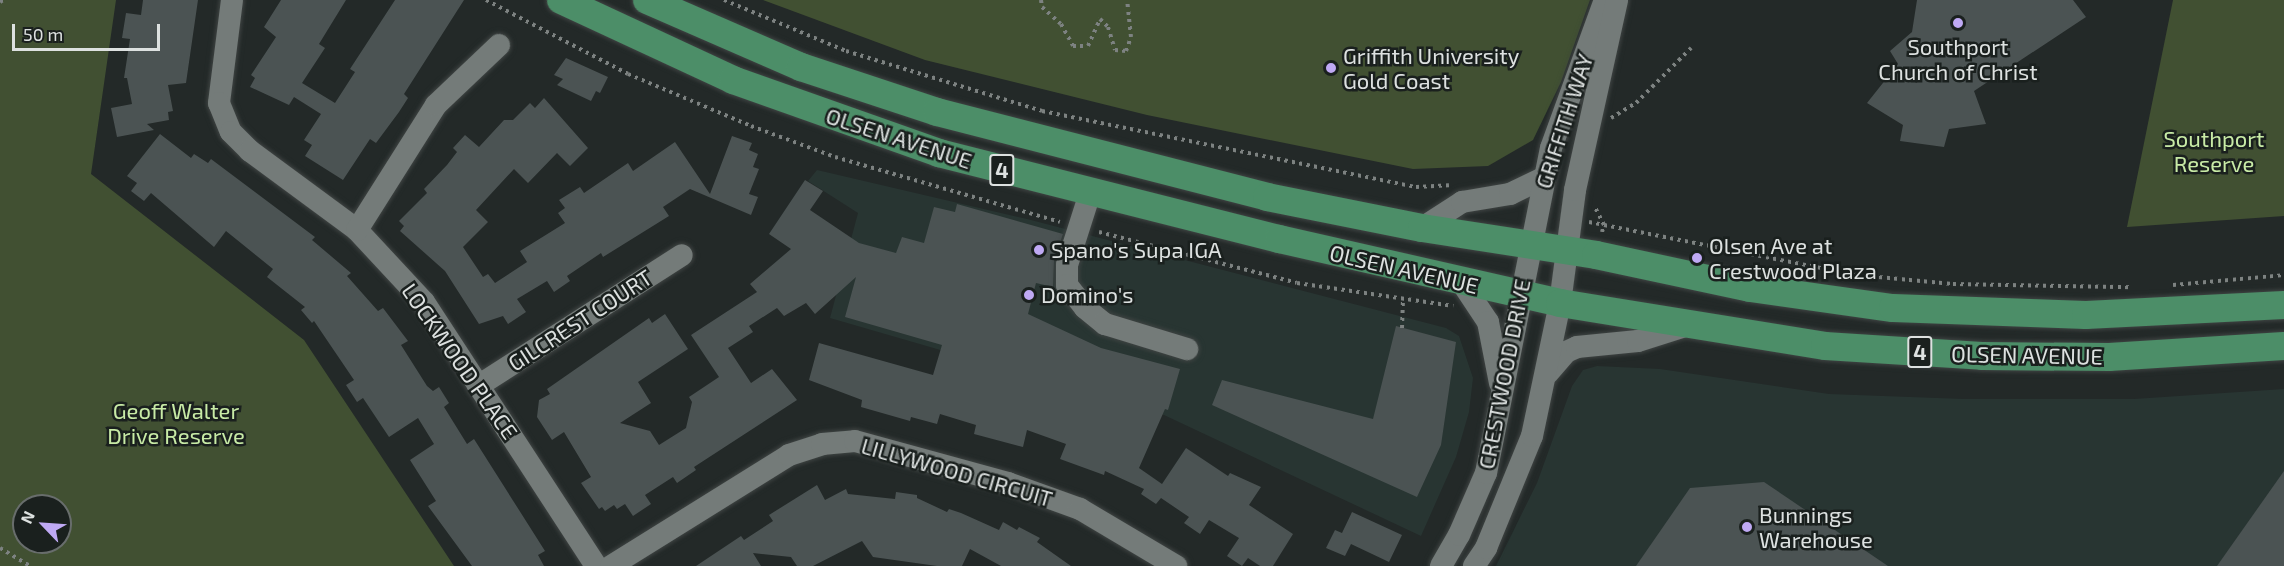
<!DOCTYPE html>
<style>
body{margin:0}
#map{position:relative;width:2284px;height:566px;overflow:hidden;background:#232928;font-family:"Exo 2",sans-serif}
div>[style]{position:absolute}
.built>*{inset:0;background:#283532}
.green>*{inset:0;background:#415032}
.building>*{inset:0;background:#4b5353}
.path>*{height:4px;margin-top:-2px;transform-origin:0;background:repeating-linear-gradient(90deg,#7d8281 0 3px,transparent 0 7.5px)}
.roads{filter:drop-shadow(0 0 2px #3f4443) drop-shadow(0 0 2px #3f4443)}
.minor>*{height:22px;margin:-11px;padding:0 11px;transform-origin:11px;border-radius:11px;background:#747b79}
.major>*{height:28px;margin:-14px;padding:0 14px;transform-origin:14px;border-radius:14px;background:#4c8e68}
.dots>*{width:16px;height:16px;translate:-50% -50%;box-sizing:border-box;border:3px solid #1a201e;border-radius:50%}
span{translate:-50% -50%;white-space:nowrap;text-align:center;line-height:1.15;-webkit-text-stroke:5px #1a201e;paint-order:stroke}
.shield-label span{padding:2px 4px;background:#1a201e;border:2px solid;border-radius:4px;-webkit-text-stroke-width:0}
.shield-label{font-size:21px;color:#dde1e0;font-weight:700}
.poi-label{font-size:22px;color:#dde1e0}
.left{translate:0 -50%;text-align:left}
.street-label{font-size:22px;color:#dde1e0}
.park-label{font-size:22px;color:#c8eba6}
.north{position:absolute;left:12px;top:494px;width:60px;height:60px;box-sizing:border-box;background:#1a201e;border:2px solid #686d6c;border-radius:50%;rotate:295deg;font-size:16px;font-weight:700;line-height:24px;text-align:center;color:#dde1e0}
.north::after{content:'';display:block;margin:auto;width:21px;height:27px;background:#bfa9f4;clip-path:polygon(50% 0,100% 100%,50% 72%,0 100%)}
.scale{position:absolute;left:12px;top:24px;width:148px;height:27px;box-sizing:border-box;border:3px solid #dde1e0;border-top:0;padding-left:8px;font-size:18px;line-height:21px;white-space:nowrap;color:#dde1e0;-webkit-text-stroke:4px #1a201e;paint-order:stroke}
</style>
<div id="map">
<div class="built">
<div style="clip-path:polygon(817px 170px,1027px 219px,1446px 328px,1459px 336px,1473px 378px,1469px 412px,1456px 457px,1421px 536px,1164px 415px,830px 318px,858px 213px,808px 181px)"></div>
<div style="clip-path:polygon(1597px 366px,1660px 369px,1829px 394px,1964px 399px,2134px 399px,2284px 389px,2284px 566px,1496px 566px,1537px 483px,1572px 386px,1583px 370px)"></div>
</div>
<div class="green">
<div style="clip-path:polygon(evenodd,0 0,116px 0,91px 174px,304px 340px,454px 566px,0 566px,0 0,24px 506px,60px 506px,60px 542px,24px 542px,24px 506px)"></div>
<div style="clip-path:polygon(763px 0,1590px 0,1561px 82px,1533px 140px,1488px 166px,1413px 169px,1147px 115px,925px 60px)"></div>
<div style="clip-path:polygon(2173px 0,2284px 0,2284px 216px,2127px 227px)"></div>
</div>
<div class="building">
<div style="clip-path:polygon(143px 0,198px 0,186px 83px,168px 85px,173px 111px,168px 112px,169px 120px,147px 124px,154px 130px,117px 137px,111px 108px,132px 104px,127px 78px,124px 78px,130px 39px,122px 38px,126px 13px,141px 15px)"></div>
<div style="clip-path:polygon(281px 0,346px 0,319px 44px,325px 48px,302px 83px,335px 103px,355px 72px,350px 69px,395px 0,464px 0,404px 94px,408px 98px,399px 112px,376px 143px,370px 139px,343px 180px,305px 156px,312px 145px,304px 140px,321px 114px,294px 97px,289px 105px,250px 87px,255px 78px,251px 75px,276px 37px,264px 27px)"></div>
<div style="clip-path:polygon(1917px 0,2073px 0,2086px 17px,1974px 91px,1986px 124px,1949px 129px,1944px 147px,1900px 141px,1903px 125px,1867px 103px,1898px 64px,1890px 51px,1912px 32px)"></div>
<div style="clip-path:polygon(566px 58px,608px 77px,600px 93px,596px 91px,591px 101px,557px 85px,563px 79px,554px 75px)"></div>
<div style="clip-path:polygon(544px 98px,588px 148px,570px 166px,557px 153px,528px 183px,514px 169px,476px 210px,488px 222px,463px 247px,483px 277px,488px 274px,495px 283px,527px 262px,520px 251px,565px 223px,558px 213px,565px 208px,559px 200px,580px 187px,584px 193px,628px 163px,633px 171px,675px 142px,710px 194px,732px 136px,752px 143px,749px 150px,758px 154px,753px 167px,759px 169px,749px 194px,758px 197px,751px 215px,690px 189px,663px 207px,669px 216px,603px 257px,601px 253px,567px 276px,570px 281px,554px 292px,547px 281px,517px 299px,526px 312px,508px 324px,503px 316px,479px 324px,445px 271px,400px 231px,404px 226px,399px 221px,427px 193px,424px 189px,447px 165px,457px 152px,453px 148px,465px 135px,479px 147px,504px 120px,513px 120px,530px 103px,535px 108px)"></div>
<div style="clip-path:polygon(160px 134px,191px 158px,194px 154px,208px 163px,211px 159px,315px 237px,312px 240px,351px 273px,347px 276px,378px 311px,383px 308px,408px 341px,401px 345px,427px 386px,433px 391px,439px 387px,449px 403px,444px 407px,467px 444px,474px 439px,545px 551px,538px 555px,544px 566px,472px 566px,428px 506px,436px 501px,410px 460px,434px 444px,418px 418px,389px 437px,363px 398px,357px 402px,346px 385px,354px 380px,314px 321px,312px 323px,301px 310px,305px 307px,267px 277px,273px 269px,226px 231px,214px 247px,151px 193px,144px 201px,131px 191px,137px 183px,127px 176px)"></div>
<div style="clip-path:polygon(805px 180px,823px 191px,810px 210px,859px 243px,896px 253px,902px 237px,924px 243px,934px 207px,955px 212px,957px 204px,1063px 234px,1054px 261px,1053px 287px,1036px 283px,1028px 314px,1101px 348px,1180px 369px,1168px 410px,1165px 409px,1139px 468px,1162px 484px,1186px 448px,1228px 476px,1230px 473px,1261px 487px,1249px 505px,1293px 534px,1273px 566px,1260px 566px,1248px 558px,1242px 566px,1227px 556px,1239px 538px,1209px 520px,1200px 534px,1184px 523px,1189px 517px,1161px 498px,1156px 504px,1141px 494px,1144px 489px,1105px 471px,1104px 475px,1060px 459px,1066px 444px,1027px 430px,1023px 447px,974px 434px,976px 425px,940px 414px,937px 424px,911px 417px,910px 421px,861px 407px,862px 400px,809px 380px,819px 343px,933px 375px,942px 345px,845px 317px,856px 277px,815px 314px,806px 303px,784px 316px,777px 308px,749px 326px,753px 332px,728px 348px,751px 383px,772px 369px,797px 400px,694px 467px,696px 470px,677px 483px,673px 477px,645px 495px,651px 504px,633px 516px,625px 504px,617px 509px,614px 505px,605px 511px,602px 507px,599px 509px,581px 483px,591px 477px,564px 432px,552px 440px,537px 417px,539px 400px,550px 394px,547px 389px,649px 318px,652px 323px,665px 314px,688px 349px,638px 382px,651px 403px,620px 423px,650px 431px,659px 445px,686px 428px,692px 402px,689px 397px,719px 377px,691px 335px,757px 292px,750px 284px,791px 249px,769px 234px)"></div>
<div style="clip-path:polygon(1396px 326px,1456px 342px,1441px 445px,1417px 497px,1212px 405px,1222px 380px,1373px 419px)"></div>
<div style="clip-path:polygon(2284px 471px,2284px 566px,2217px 566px)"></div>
<div style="clip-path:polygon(1764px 482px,1888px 566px,1636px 566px,1690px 488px)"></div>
<div style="clip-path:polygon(817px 485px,825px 500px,846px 489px,848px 494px,895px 499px,896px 492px,917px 495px,917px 498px,947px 512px,949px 509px,961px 513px,999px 530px,1003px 522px,1017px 530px,1019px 527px,1040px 538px,1037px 542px,1071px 566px,1001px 566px,970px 549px,962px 566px,937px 566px,873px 557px,862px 541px,813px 566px,797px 566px,791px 557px,753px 553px,761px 566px,696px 566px,741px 536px,744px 540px,773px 521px,769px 515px)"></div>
<div style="clip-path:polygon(1352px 512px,1402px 535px,1389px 562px,1351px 544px,1345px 556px,1326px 548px,1335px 530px,1342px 533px)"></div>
</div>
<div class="path">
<div style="left:486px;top:0;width:160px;rotate:27.5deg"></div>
<div style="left:628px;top:74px;width:134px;rotate:22.9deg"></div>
<div style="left:751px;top:126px;width:90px;rotate:20.3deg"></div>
<div style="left:835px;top:157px;width:234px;rotate:16.1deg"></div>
<div style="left:724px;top:0;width:132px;rotate:22.7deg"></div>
<div style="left:846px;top:51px;width:205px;rotate:17deg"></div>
<div style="left:1042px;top:111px;width:382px;rotate:11.5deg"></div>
<div style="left:1416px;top:187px;width:33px;rotate:-3deg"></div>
<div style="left:1041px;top:0;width:7px;rotate:82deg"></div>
<div style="left:1042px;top:7px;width:25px;rotate:42deg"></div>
<div style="left:1061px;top:24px;width:25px;rotate:61deg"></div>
<div style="left:1073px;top:46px;width:15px"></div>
<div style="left:1088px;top:46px;width:30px;rotate:-66deg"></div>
<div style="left:1100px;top:19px;width:11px;rotate:45deg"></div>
<div style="left:1108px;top:27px;width:24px;rotate:73deg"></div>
<div style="left:1115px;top:50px;width:11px;rotate:5deg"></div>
<div style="left:1126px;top:51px;width:15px;rotate:-70deg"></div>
<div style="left:1131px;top:37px;width:37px;rotate:-96deg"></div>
<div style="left:0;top:2px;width:4px;rotate:-34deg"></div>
<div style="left:1611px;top:118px;width:29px;rotate:-31deg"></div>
<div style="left:1636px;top:103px;width:78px;rotate:-45deg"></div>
<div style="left:1589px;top:222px;width:15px;rotate:11deg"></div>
<div style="left:1604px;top:225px;width:20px;rotate:-117deg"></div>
<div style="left:1099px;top:232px;width:204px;rotate:14.4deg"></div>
<div style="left:1297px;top:283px;width:158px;rotate:8.4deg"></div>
<div style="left:1602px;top:232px;width:7px;rotate:-74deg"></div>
<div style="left:1604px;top:225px;width:258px;rotate:11.2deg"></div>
<div style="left:1857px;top:275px;width:96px;rotate:5.4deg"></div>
<div style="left:1953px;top:284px;width:180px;rotate:1deg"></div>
<div style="left:2173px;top:285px;width:111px;rotate:-5.1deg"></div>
<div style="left:1402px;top:328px;width:26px;rotate:-88deg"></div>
<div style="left:0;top:548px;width:35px;rotate:31deg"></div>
</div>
<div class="roads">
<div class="minor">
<div style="left:232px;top:0;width:104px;rotate:97.2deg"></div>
<div style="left:219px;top:103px;width:31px;rotate:68deg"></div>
<div style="left:231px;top:132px;width:27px;rotate:45deg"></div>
<div style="left:250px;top:151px;width:133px;rotate:36.4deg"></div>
<div style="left:357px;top:230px;width:98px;rotate:47.1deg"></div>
<div style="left:424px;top:302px;width:315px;rotate:56.9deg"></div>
<div style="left:1090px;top:193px;width:76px;rotate:107.7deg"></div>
<div style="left:1067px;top:265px;width:20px;rotate:90deg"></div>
<div style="left:1067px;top:285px;width:29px;rotate:52deg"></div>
<div style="left:1085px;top:308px;width:26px;rotate:39deg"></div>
<div style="left:1105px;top:324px;width:86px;rotate:17deg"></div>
<div style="left:1422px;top:228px;width:48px;rotate:-33deg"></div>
<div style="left:1462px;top:202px;width:49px;rotate:-9.5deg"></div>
<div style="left:1510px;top:194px;width:37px;rotate:-26deg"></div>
<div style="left:357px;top:230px;width:148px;rotate:-57.7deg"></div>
<div style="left:436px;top:105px;width:87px;rotate:-43.6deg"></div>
<div style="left:1462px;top:283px;width:47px;rotate:56.3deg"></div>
<div style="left:1488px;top:322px;width:62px;rotate:78.9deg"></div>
<div style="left:1548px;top:373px;width:28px;rotate:-49deg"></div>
<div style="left:1566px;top:352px;width:12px;rotate:-24deg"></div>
<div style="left:1577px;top:347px;width:61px;rotate:-5.6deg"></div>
<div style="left:1638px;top:341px;width:52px;rotate:-17.7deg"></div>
<div style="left:478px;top:386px;width:242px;rotate:-32.7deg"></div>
<div style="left:611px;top:566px;width:210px;rotate:-31.9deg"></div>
<div style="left:789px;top:455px;width:35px;rotate:-18deg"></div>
<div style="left:822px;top:444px;width:33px;rotate:-5deg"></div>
<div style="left:855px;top:441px;width:159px;rotate:15.4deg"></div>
<div style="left:1008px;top:483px;width:77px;rotate:19.9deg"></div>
<div style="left:1080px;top:509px;width:112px;rotate:30.7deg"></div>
<div style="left:1441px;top:566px;width:36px;rotate:-60deg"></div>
<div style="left:1459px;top:535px;width:68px;rotate:-66.5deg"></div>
<div style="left:1486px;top:473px;width:331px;rotate:-78.7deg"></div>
<div style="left:1551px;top:148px;width:158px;rotate:-70deg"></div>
<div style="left:1474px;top:566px;width:22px;rotate:-56deg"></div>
<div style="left:1486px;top:548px;width:121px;rotate:-67.7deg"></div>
<div style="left:1532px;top:436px;width:136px;rotate:-78.1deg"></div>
<div style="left:1560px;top:303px;width:114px;rotate:-82.4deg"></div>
<div style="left:1575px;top:190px;width:195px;rotate:-77.5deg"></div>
</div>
<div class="major">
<div style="left:561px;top:0;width:190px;rotate:24.9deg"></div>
<div style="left:733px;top:80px;width:219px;rotate:19.5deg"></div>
<div style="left:939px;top:153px;width:351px;rotate:14.2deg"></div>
<div style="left:1279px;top:239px;width:288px;rotate:12.8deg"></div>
<div style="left:1560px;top:303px;width:268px;rotate:9.2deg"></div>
<div style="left:1825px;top:346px;width:157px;rotate:3.6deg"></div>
<div style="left:1982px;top:356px;width:127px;rotate:0.5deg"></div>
<div style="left:2109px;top:357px;width:175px;rotate:-3.6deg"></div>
<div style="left:647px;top:0;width:168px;rotate:23.5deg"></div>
<div style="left:801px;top:67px;width:143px;rotate:18.3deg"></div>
<div style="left:937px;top:112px;width:341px;rotate:14.4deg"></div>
<div style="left:1267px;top:197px;width:158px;rotate:11.3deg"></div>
<div style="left:1422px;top:228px;width:176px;rotate:8.8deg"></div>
<div style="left:1596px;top:255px;width:157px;rotate:12.1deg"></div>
<div style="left:1750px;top:288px;width:144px;rotate:8deg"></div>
<div style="left:1893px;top:308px;width:193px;rotate:2.1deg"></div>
<div style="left:2086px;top:315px;width:198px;rotate:-2.9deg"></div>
</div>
</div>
<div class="dots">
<div style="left:1958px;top:23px;background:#bfa9f4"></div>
<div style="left:1331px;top:68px;background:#bfa9f4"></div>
<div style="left:1039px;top:250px;background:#bfa9f4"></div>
<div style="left:1697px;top:258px;background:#bfa9f4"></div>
<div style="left:1029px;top:295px;background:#bfa9f4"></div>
<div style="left:1747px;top:527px;background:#bfa9f4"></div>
</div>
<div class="shield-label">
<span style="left:1002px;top:170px">4</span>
<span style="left:1920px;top:352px">4</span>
</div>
<div class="poi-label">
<span style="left:1958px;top:59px">Southport<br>Church of Christ</span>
<span class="left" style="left:1343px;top:68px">Griffith University<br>Gold Coast</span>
<span class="left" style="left:1709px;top:258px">Olsen Ave at<br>Crestwood Plaza</span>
<span class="left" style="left:1051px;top:250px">Spano's Supa IGA</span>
<span class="left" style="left:1041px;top:295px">Domino's</span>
<span class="left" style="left:1759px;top:527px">Bunnings<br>Warehouse</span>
</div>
<div class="street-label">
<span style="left:1564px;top:121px;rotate:-72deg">GRIFFITH WAY</span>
<span style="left:899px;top:138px;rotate:18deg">OLSEN AVENUE</span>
<span style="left:1404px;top:269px;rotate:13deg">OLSEN AVENUE</span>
<span style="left:580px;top:320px;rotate:-33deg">GILCREST COURT</span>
<span style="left:2027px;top:355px;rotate:1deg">OLSEN AVENUE</span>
<span style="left:460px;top:361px;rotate:55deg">LOCKWOOD PLACE</span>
<span style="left:1504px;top:374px;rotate:-79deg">CRESTWOOD DRIVE</span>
<span style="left:957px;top:472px;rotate:16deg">LILLYWOOD CIRCUIT</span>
</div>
<div class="park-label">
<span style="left:2214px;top:151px">Southport<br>Reserve</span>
<span style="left:176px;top:423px">Geoff Walter<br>Drive Reserve</span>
</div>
<div class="north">N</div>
<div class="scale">50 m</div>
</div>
